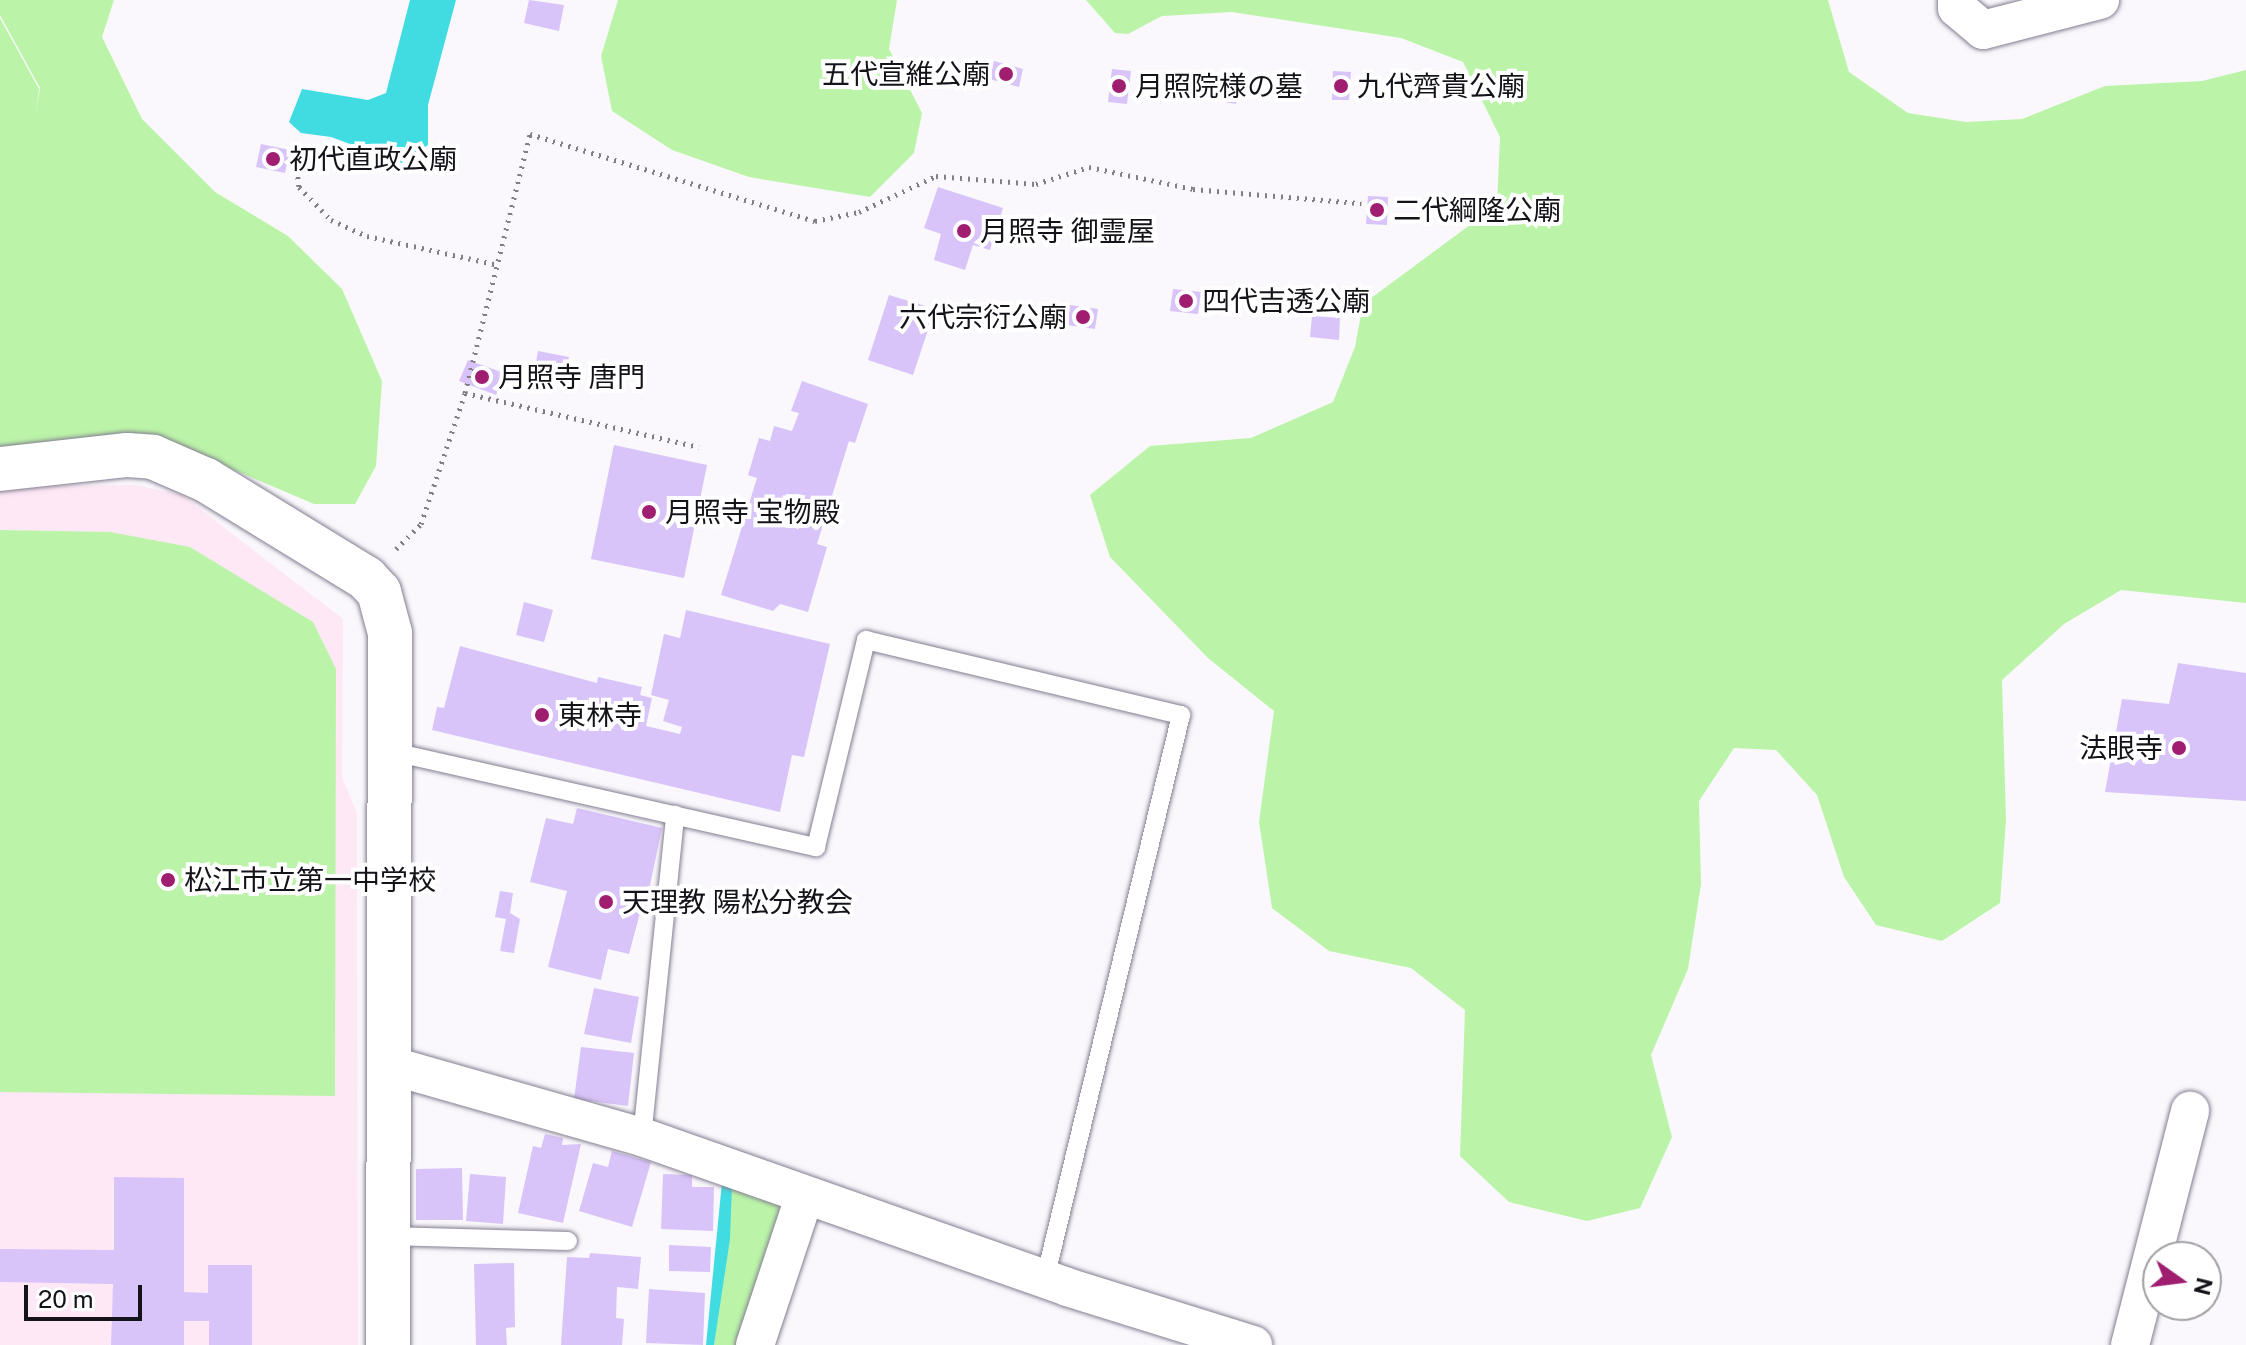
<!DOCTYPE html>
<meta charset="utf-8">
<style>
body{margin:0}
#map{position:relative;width:2246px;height:1345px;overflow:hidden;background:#faf8fc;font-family:"Public Sans","Noto Sans JP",sans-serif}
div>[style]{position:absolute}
.education>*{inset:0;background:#fee8f5}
.green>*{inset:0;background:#bbf4a8}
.water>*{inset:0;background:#41dce2}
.building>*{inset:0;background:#d8c4f9}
.path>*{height:5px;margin-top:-2.5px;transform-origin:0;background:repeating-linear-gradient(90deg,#817f84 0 2px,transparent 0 8px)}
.roads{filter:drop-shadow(0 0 2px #847e91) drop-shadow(0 0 2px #847e91)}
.service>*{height:18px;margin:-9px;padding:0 9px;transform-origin:9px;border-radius:9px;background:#fff}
.minor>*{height:38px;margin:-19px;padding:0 19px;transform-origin:19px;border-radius:19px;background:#fff}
.tertiary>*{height:44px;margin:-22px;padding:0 22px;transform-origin:22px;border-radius:22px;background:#fff}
.dots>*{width:22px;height:22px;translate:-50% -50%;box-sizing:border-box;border:4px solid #fff;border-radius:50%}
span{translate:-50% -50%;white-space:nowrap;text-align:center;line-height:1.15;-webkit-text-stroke:8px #fff;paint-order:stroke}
.poi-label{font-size:28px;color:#15131a}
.right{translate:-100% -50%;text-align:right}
.left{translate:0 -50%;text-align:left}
.north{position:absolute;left:2142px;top:1241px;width:80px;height:80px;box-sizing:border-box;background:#fff;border:2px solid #a1a1a3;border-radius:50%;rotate:104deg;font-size:22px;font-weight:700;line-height:32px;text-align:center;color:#15131a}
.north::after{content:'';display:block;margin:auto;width:28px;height:36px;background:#9f1e70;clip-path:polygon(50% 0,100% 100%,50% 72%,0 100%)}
.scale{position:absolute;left:24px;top:1285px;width:118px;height:36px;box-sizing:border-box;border:4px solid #15131a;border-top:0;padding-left:10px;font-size:24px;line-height:28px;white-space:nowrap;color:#15131a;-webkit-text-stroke:6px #fff;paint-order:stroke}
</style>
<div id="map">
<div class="education">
<div style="clip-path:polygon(135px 485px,182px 495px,343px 619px,342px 777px,357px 813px,358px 1345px,0 1345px,0 486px)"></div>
</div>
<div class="green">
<div style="clip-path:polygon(0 0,114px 0,102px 37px,142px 119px,215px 192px,288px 236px,342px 289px,382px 381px,376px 466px,355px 504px,314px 504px,166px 441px,0 448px,0 18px,39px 89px,36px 113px,40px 88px,0 15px)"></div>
<div style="clip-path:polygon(618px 0,897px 0,889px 49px,922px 113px,914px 153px,870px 197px,749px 177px,672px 150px,612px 111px,601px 56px)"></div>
<div style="clip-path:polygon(1086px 0,1828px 0,1849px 72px,1908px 113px,1966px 122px,2022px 119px,2105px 86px,2202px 81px,2246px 70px,2246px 603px,2121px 590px,2064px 624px,2002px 680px,2006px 820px,2000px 903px,1942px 941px,1876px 925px,1844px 877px,1817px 795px,1776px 750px,1734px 748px,1699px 801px,1701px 884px,1688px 969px,1651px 1055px,1672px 1137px,1640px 1208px,1587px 1221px,1509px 1202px,1460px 1156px,1465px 1010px,1411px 968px,1329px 951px,1272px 908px,1259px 822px,1274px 711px,1208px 658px,1110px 557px,1090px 495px,1150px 446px,1251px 438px,1333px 402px,1355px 347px,1363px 304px,1497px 205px,1500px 137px,1463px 62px,1401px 38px,1232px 12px,1162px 16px,1128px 34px,1115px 33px)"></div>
<div style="clip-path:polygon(0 530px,110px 532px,190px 547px,313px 622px,336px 669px,335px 1096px,0 1092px)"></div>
<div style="clip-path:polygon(732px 1185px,778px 1202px,782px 1228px,738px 1345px,714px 1345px)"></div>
</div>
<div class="water">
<div style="clip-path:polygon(410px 0,456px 0,428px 105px,428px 145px,402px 163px,331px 137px,301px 133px,289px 122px,302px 89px,368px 100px,386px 93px)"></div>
<div style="clip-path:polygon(722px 1182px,732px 1185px,730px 1239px,714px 1345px,706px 1345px)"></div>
</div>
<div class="building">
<div style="clip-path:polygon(529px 0,564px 5px,559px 31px,524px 23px)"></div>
<div style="clip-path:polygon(994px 61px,1023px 69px,1019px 87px,989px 79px)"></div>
<div style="clip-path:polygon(1112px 69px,1131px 71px,1127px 104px,1108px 102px)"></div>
<div style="clip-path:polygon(1333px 71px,1351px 72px,1349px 100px,1332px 100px)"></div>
<div style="clip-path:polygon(1212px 82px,1239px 87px,1236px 104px,1208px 99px)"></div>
<div style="clip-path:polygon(261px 144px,290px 150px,285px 173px,256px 167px)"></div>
<div style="clip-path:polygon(938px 187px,1003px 208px,990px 250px,973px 245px,965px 270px,934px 260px,941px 234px,924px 228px)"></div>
<div style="clip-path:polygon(1368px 196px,1388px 197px,1387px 225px,1366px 224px)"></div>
<div style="clip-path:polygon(1173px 289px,1201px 292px,1198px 314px,1170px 311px)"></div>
<div style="clip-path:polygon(889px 295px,935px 309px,913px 375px,868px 360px)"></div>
<div style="clip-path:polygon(1069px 305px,1098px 309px,1095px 329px,1067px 325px)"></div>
<div style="clip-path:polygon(1312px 316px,1340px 318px,1339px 340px,1310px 337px)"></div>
<div style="clip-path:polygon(538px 351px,569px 357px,563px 385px,533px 379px)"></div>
<div style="clip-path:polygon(468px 360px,504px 373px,496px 395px,459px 381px)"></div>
<div style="clip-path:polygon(802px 381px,868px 404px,855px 443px,849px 441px,817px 544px,827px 547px,808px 612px,780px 604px,773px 611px,721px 595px,757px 478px,748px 475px,759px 438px,770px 441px,774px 426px,792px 431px,799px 413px,791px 411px)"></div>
<div style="clip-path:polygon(614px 445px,707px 465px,684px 578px,591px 559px)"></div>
<div style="clip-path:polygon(524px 602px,553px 610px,544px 642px,516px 635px)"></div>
<div style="clip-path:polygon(686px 610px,830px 644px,804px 757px,792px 755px,780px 812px,432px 730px,437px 707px,444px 708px,460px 646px,597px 683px,598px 677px,642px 687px,640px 695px,652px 698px,646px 726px,680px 734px,682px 727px,663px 721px,669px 700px,651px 695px,664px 634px,680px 638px)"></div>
<div style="clip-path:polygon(2178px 663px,2246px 673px,2246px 801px,2105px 792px,2122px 699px,2169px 704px)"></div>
<div style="clip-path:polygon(577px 808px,662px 828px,644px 914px,640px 913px,629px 954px,608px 949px,601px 980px,548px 967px,567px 891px,530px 882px,546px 818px,573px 824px)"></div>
<div style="clip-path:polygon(500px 891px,513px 893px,510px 913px,520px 919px,514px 953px,500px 951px,506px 919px,495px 917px)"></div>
<div style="clip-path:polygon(594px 988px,639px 997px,631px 1043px,584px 1034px)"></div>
<div style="clip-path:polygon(581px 1047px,634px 1053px,628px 1106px,574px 1099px)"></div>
<div style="clip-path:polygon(545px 1134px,563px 1138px,562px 1145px,581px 1144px,563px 1223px,518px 1213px,533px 1146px,541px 1148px)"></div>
<div style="clip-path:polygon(612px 1151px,651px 1162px,632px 1227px,579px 1211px,593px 1163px,608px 1167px)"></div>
<div style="clip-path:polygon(462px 1168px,463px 1220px,416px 1220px,416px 1169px)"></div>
<div style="clip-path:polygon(470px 1174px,506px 1177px,503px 1224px,466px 1221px)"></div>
<div style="clip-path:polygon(663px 1174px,692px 1175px,692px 1187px,714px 1187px,713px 1231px,661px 1229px)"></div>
<div style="clip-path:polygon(114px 1177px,184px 1178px,184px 1292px,208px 1293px,208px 1265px,252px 1265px,252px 1345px,209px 1345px,209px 1321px,184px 1321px,184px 1345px,111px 1345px,113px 1284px,0 1282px,0 1249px,114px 1250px)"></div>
<div style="clip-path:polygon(669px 1245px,711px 1247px,710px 1272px,669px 1271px)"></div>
<div style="clip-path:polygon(590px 1253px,641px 1257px,638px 1289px,617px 1287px,616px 1318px,624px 1319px,622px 1345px,561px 1345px,567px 1257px,589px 1258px)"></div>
<div style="clip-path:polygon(514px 1263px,515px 1327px,506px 1328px,507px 1345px,476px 1345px,474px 1264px)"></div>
<div style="clip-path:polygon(649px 1289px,705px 1293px,703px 1345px,646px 1343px)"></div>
</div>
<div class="path">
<div style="left:294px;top:145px;width:42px;rotate:83.2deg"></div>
<div style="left:299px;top:187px;width:46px;rotate:45.9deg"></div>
<div style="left:331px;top:220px;width:39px;rotate:24deg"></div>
<div style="left:367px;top:236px;width:135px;rotate:12.4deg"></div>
<div style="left:465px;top:393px;width:240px;rotate:13deg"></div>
<div style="left:396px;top:549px;width:35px;rotate:-45deg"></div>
<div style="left:421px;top:524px;width:138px;rotate:-71.4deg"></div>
<div style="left:465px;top:393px;width:267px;rotate:-75.9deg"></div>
<div style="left:530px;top:134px;width:298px;rotate:17deg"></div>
<div style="left:815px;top:221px;width:45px;rotate:-11.6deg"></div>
<div style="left:859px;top:212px;width:85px;rotate:-25.1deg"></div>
<div style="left:936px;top:176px;width:100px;rotate:4.6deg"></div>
<div style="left:1036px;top:184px;width:56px;rotate:-17.8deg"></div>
<div style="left:1089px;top:167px;width:106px;rotate:11.9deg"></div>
<div style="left:1193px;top:189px;width:169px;rotate:4.8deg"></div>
</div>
<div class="roads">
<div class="service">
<div style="left:389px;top:751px;width:438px;rotate:12.7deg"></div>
<div style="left:816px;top:847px;width:213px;rotate:-76.4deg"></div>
<div style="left:866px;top:640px;width:324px;rotate:13.4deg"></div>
<div style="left:1181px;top:715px;width:580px;rotate:103.56deg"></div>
<div style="left:642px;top:1137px;width:324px;rotate:-84.1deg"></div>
<div style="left:388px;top:1236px;width:180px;rotate:1.6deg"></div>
</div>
<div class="minor">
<div style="left:1957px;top:0;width:8px;rotate:90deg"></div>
<div style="left:1957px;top:8px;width:34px;rotate:40deg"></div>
<div style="left:1983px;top:30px;width:121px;rotate:-14.4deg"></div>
<div style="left:389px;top:1065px;width:263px;rotate:15.9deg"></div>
<div style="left:642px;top:1137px;width:451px;rotate:19.4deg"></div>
<div style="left:1067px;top:1287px;width:195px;rotate:17.3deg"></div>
<div style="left:755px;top:1345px;width:158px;rotate:-71.6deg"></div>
<div style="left:2130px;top:1345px;width:242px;rotate:-75.6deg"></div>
</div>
<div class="tertiary">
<div style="left:0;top:469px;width:128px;rotate:-6.3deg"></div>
<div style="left:127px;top:455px;width:26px;rotate:4deg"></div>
<div style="left:153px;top:457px;width:58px;rotate:23.5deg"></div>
<div style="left:206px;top:480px;width:188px;rotate:31.5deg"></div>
<div style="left:366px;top:578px;width:19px;rotate:47deg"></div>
<div style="left:379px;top:592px;width:42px;rotate:75deg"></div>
<div style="left:390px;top:633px;width:712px;rotate:90.16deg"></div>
</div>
</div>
<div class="dots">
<div style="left:1006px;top:74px;background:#9f1e70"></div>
<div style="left:1119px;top:86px;background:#9f1e70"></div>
<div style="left:1341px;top:86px;background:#9f1e70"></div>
<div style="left:273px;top:159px;background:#9f1e70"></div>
<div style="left:1377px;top:210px;background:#9f1e70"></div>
<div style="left:964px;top:231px;background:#9f1e70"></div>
<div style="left:1186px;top:301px;background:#9f1e70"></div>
<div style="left:1083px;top:317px;background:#9f1e70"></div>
<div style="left:482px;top:377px;background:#9f1e70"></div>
<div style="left:649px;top:512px;background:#9f1e70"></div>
<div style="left:542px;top:715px;background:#9f1e70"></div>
<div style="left:2179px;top:748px;background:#9f1e70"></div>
<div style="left:168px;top:880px;background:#9f1e70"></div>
<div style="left:606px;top:902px;background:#9f1e70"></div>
</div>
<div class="poi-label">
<span class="right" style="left:990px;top:74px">五代宣維公廟</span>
<span class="left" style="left:1135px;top:86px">月照院様の墓</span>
<span class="left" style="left:1357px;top:86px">九代齊貴公廟</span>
<span class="left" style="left:289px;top:159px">初代直政公廟</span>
<span class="left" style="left:1393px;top:210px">二代綱隆公廟</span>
<span class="left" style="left:980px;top:231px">月照寺 御霊屋</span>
<span class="left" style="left:1202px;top:301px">四代吉透公廟</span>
<span class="right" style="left:1067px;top:317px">六代宗衍公廟</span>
<span class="left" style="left:498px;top:377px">月照寺 唐門</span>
<span class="left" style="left:665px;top:512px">月照寺 宝物殿</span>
<span class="left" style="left:558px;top:715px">東林寺</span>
<span class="right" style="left:2163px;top:748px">法眼寺</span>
<span class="left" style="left:184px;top:880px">松江市立第一中学校</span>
<span class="left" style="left:622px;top:902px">天理教 陽松分教会</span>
</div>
<div class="north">N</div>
<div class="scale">20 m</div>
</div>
